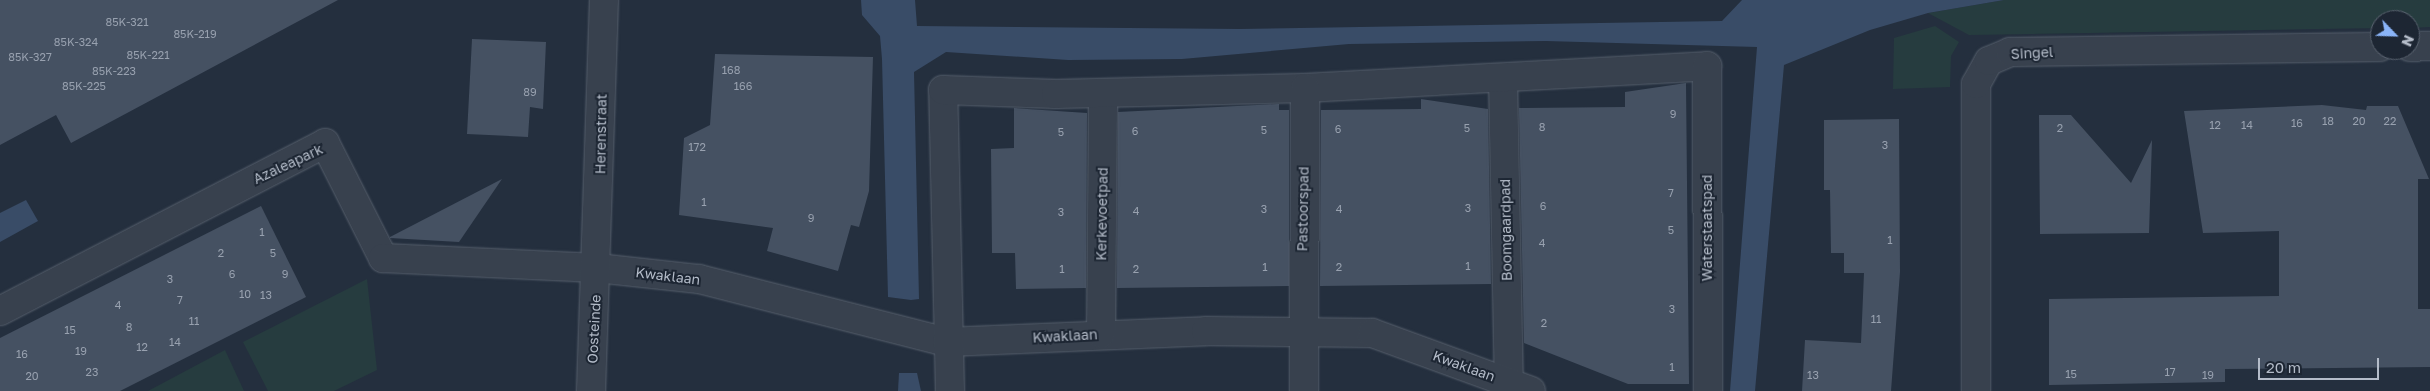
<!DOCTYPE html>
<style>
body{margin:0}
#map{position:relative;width:2430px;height:391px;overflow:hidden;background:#242f3e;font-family:"Golos Text",sans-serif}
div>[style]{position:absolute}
.green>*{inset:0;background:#263c3f}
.water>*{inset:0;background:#394c67}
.building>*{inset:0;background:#455162}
.roads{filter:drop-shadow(0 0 1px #565f6c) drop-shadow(0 0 1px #565f6c)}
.minor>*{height:28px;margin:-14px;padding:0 14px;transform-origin:14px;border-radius:14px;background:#38414e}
.tertiary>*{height:28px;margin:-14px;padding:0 14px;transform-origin:14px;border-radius:14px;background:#38414e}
span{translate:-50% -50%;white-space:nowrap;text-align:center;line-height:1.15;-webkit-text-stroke:4px #1d2633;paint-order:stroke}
.number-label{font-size:11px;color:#98a1af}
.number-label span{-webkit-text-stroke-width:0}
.street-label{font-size:14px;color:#b4bcc9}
.north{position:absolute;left:2370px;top:10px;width:50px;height:50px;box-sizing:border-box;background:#1d2633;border:1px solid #59626f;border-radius:50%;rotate:114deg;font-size:14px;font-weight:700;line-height:20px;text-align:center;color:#b4bcc9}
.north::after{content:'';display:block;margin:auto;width:18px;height:22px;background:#8ab4f8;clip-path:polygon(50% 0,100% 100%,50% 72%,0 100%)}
.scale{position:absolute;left:2258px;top:358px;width:121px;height:22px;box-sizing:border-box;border:2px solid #b4bcc9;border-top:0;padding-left:6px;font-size:15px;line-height:18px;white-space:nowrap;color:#b4bcc9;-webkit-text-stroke:4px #1d2633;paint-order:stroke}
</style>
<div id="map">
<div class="green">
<div style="clip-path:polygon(2004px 0,2430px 0,2430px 27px,2410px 28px,2410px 20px,2380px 20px,2380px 28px,1969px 35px,1928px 13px)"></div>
<div style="clip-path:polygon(1935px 26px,1959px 42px,1951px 56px,1950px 87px,1893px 89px,1894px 38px)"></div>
<div style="clip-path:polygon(367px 279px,377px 370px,334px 391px,268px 391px,243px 342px)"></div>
<div style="clip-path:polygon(225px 350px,244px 391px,148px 391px)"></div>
</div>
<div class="water">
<div style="clip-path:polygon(861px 0,915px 0,917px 26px,1240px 29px,1722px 21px,1742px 0,2004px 0,1928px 13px,1870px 30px,1784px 65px,1755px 391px,1730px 391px,1757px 47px,1546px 41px,1349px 44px,1182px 59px,1068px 60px,946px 52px,914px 72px,919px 299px,911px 300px,888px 297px,882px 59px,880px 36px,862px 15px)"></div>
<div style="clip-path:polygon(26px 200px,38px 221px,0 242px,0 213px)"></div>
<div style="clip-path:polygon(899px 373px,917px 373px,921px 391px,898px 391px)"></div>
</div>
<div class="building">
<div style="clip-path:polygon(0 0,338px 0,71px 143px,56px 115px,0 145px)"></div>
<div style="clip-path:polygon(472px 39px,546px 42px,543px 109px,530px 107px,528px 137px,467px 134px)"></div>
<div style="clip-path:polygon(715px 54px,873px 57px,869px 191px,859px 227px,851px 225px,838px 271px,767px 251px,773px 228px,679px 215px,684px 138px,710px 125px)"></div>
<div style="clip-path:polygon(1686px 83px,1689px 384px,1628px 384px,1524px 343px,1519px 108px,1625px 107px,1625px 92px)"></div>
<div style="clip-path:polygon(1421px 99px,1488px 109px,1491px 284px,1320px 286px,1321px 110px,1421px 109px)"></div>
<div style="clip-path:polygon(1279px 104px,1279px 110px,1289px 110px,1289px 286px,1117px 288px,1118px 112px)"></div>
<div style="clip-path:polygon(2322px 105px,2366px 110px,2367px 106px,2398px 106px,2429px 179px,2418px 179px,2418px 309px,2430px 309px,2430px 367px,2225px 369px,2225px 382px,2049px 385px,2049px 299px,2279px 296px,2279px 231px,2203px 233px,2184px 111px)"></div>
<div style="clip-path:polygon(1014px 108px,1087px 113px,1086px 288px,1016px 289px,1015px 253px,992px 253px,991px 149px,1014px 148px)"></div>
<div style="clip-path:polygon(2039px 115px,2071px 115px,2131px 183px,2152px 140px,2149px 233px,2040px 234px)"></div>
<div style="clip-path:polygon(1899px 119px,1900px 272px,1891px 391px,1802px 391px,1805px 340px,1861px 343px,1864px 273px,1844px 273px,1844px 253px,1831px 253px,1830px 190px,1824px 190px,1824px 120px)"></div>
<div style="clip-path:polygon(502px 179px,459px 242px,390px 238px,390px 237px)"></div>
<div style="clip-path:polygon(261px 206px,306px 297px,120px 391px,0 391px,0 338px)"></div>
</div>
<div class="roads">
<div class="minor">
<div style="left:2410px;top:47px;width:20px;rotate:-3deg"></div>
<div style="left:1503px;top:79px;width:303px;rotate:88.9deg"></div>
<div style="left:0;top:311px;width:366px;rotate:-27.3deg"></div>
<div style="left:325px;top:143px;width:129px;rotate:63.2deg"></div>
<div style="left:383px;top:258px;width:214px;rotate:2.7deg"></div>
<div style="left:597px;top:268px;width:103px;rotate:6.2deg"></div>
<div style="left:699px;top:279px;width:256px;rotate:14.3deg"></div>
<div style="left:947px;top:342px;width:259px;rotate:-2.4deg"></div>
<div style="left:1206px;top:331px;width:166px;rotate:0.7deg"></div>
<div style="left:1372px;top:333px;width:169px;rotate:20deg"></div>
<div style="left:1101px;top:334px;width:240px;rotate:-89.5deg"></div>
<div style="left:950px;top:391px;width:301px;rotate:-91.3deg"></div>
<div style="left:943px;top:90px;width:113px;rotate:2deg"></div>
<div style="left:1056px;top:94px;width:249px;rotate:-1.4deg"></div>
<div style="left:1305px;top:88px;width:403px;rotate:-3.1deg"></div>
<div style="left:1707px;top:66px;width:325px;rotate:89.8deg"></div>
<div style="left:1304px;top:391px;width:303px;rotate:-89.8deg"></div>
<div style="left:1976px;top:391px;width:307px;rotate:-90deg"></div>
<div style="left:1976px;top:84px;width:26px;rotate:-61deg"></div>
<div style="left:1989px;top:61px;width:23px;rotate:-23deg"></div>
<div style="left:2010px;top:52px;width:370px;rotate:-0.8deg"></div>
</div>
<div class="tertiary">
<div style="left:591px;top:391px;width:391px;rotate:-88.1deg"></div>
</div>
</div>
<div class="number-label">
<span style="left:127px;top:22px">85K-321</span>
<span style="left:195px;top:34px">85K-219</span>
<span style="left:76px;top:42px">85K-324</span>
<span style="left:148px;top:55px">85K-221</span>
<span style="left:30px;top:57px">85K-327</span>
<span style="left:731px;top:70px">168</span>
<span style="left:114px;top:71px">85K-223</span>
<span style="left:84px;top:86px">85K-225</span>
<span style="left:743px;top:86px">166</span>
<span style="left:530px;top:92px">89</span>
<span style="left:1673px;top:114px">9</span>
<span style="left:2328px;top:121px">18</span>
<span style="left:2359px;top:121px">20</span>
<span style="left:2390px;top:121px">22</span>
<span style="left:2297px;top:123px">16</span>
<span style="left:2215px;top:125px">12</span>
<span style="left:2247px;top:125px">14</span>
<span style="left:1542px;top:127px">8</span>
<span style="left:1467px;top:128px">5</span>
<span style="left:2060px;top:128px">2</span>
<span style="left:1338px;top:129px">6</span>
<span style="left:1264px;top:130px">5</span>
<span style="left:1135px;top:131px">6</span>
<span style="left:1061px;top:132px">5</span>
<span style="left:1885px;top:145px">3</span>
<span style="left:697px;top:147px">172</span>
<span style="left:1671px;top:193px">7</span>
<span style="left:704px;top:202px">1</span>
<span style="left:1543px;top:206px">6</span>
<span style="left:1468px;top:208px">3</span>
<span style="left:1264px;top:209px">3</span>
<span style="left:1339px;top:209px">4</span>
<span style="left:1136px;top:211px">4</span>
<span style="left:1061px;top:212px">3</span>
<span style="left:811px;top:218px">9</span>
<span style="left:1671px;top:230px">5</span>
<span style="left:262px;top:232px">1</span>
<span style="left:1890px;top:240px">1</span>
<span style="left:1542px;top:243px">4</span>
<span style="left:221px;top:253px">2</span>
<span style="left:273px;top:253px">5</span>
<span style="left:1468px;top:266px">1</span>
<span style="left:1265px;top:267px">1</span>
<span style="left:1339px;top:267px">2</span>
<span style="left:1062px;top:269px">1</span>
<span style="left:1136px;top:269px">2</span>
<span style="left:232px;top:274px">6</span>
<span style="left:285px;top:274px">9</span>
<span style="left:170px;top:279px">3</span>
<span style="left:245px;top:294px">10</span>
<span style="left:266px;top:295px">13</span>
<span style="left:180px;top:300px">7</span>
<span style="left:118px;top:305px">4</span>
<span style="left:1672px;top:309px">3</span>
<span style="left:1876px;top:319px">11</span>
<span style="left:194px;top:321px">11</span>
<span style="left:1544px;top:323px">2</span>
<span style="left:129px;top:327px">8</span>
<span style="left:70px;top:330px">15</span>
<span style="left:175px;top:342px">14</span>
<span style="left:142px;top:347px">12</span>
<span style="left:81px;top:351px">19</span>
<span style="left:22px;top:354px">16</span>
<span style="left:1672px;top:367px">1</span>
<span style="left:92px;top:372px">23</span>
<span style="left:2170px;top:372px">17</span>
<span style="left:2071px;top:374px">15</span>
<span style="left:1813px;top:375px">13</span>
<span style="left:2208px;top:375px">19</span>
<span style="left:32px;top:376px">20</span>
</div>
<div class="street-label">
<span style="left:2032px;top:53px;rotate:-3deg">Singel</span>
<span style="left:601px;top:134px;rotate:-89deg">Herenstraat</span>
<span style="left:288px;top:164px;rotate:-25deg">Azaleapark</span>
<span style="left:1303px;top:209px;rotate:-89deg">Pastoorspad</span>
<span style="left:1102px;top:214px;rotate:-89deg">Kerkevoetpad</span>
<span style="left:1707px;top:228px;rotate:-90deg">Waterstaatspad</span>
<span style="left:1506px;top:230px;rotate:-91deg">Boomgaardpad</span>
<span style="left:668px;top:276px;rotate:7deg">Kwaklaan</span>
<span style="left:594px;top:329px;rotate:-87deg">Oosteinde</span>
<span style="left:1065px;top:336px;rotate:-3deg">Kwaklaan</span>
<span style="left:1464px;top:366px;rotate:20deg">Kwaklaan</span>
</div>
<div class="north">N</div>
<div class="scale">20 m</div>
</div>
